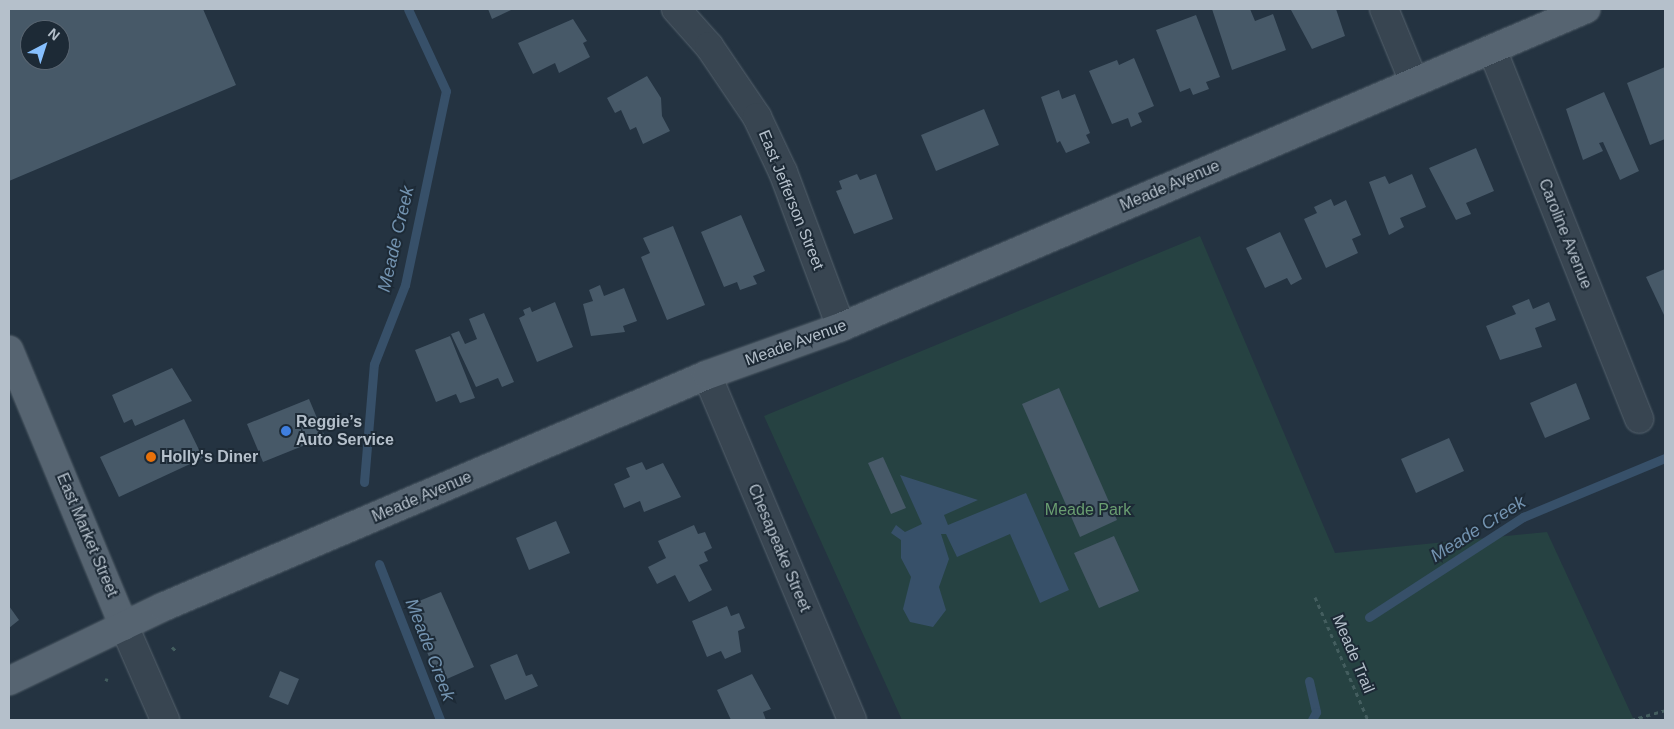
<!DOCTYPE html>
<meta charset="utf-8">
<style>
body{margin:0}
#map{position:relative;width:1674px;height:729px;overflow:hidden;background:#243341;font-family:Arial,sans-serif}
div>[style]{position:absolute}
.green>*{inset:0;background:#264242}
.water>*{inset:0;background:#375069}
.stream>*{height:9px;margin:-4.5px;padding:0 4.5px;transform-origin:4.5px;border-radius:4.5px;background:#375069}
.building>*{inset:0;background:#475968}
.path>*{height:3px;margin-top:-1.5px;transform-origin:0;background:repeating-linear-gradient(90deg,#445e5f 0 4px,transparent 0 8px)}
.roads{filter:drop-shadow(0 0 1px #56636e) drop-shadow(0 0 1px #56636e)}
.minor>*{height:28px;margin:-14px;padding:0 14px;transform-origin:14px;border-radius:14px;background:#384551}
.major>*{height:28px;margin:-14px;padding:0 14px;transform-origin:14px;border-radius:14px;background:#566471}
.dots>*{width:14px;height:14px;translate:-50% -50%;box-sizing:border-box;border:2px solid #1d2a36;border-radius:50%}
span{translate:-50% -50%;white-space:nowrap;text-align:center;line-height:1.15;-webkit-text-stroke:4px #1d2a36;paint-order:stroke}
.street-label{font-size:16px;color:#b5c0cb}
.poi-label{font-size:16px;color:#b5c0cb;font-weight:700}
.left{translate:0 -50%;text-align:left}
.park-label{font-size:16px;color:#6a9e71}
.water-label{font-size:18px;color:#7393b0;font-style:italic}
.frame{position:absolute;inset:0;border:10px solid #b5c0cb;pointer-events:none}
.north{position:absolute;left:20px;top:20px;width:50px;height:50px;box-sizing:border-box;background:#1d2a36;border:1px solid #5a6672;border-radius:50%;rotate:40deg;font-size:14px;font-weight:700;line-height:20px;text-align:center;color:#b5c0cb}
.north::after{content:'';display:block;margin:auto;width:18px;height:22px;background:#87c0fe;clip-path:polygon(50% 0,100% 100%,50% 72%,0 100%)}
</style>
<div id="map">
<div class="green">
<div style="clip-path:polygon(1200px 236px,1335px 553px,1547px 532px,1634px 720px,902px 720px,764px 416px)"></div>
</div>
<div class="water">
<div style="clip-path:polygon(900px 475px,978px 500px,944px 515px,948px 525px,1026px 493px,1069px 590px,1040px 603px,1010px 534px,957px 557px,946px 534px,941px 534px,949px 559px,939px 587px,946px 610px,933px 627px,910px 622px,903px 609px,911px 577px,901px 558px,901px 540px,891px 533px,896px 525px,905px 532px,922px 524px)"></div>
</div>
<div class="stream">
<div style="left:364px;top:482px;width:118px;rotate:-85.2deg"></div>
<div style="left:374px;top:364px;width:85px;rotate:-68.6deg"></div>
<div style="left:405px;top:285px;width:198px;rotate:-78.1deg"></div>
<div style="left:446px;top:91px;width:90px;rotate:-114.9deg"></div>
<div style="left:379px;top:564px;width:168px;rotate:68.6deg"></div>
<div style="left:1369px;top:617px;width:184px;rotate:-33deg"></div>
<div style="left:1523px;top:517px;width:154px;rotate:-22.6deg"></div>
<div style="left:1309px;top:681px;width:32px;rotate:77deg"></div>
<div style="left:1316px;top:712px;width:9px;rotate:117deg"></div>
</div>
<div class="building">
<div style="clip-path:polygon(evenodd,9px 9px,203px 9px,236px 85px,9px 181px,9px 9px,30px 30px,60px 30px,60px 60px,30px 60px,30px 30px)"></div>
<div style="clip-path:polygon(488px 9px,513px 9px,492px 19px)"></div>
<div style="clip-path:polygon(1212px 9px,1250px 9px,1255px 21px,1273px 14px,1286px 50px,1232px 70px)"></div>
<div style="clip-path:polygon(1336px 9px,1345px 36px,1312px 49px,1291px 10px)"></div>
<div style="clip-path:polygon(1196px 15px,1220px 77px,1206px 82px,1209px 89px,1193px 95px,1190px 88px,1180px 92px,1156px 30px)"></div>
<div style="clip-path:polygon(573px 19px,587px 41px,583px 43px,590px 57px,559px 73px,555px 63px,533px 74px,518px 43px)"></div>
<div style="clip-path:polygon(1134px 58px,1154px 106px,1138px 113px,1142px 122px,1131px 127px,1128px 118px,1112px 124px,1089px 71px,1117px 60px,1119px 65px)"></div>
<div style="clip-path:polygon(1665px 67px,1665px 139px,1650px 145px,1627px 83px)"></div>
<div style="clip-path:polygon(647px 76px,661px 98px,662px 116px,670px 131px,643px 144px,636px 127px,630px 130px,621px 110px,615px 113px,607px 98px)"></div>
<div style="clip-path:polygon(1059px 90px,1062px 99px,1075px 94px,1090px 133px,1086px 135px,1090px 143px,1066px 153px,1060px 141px,1057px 143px,1041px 97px)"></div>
<div style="clip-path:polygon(1604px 92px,1639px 171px,1620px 180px,1603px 142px,1599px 143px,1603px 151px,1583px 160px,1566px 109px)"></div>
<div style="clip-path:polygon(984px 109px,999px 145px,936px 171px,921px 135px)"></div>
<div style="clip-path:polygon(1476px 148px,1494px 191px,1466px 203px,1471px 214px,1456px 220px,1429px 168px)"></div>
<div style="clip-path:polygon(857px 174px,860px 180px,876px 174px,893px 219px,854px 234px,836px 191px,842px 189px,839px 181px)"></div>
<div style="clip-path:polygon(1412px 174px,1426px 207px,1400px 218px,1404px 227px,1389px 235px,1369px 182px,1385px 176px,1389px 184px)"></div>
<div style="clip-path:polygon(1331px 199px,1334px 206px,1346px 200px,1361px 235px,1352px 239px,1358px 253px,1326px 268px,1304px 219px,1317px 213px,1314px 207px)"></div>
<div style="clip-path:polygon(741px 215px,765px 271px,753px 276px,757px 284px,740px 290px,737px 282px,724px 287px,701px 232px)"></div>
<div style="clip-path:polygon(673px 226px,705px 305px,667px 320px,641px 257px,650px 253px,643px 238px)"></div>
<div style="clip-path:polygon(1280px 232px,1302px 279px,1291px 285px,1287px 278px,1265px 288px,1246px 248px)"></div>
<div style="clip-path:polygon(1665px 269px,1665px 317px,1646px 277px)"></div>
<div style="clip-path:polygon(600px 285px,604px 296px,624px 288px,637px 321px,623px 326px,625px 332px,591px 336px,583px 304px,593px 301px,589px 290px)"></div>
<div style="clip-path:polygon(1529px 299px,1533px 309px,1549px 302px,1556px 320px,1535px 328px,1542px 347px,1500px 360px,1486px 326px,1516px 314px,1512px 306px)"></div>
<div style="clip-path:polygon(555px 302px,573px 347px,537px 362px,519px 318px,525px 315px,523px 310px,530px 307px,532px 312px)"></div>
<div style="clip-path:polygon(484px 313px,514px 382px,502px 387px,498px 378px,476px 387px,451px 334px,459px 331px,465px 344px,477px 339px,469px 319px)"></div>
<div style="clip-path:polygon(450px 336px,475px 398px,460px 403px,456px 394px,436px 402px,415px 350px)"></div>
<div style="clip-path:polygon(172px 368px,192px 401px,135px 426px,132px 419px,124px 423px,112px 395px)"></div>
<div style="clip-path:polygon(1576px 383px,1590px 419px,1545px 438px,1530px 403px)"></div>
<div style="clip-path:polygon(1059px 388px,1117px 520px,1080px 537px,1022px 404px)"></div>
<div style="clip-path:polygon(309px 399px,325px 437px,263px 462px,247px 424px)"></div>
<div style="clip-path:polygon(184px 419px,203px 458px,119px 497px,100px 457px)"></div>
<div style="clip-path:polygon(1449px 438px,1464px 471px,1416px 493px,1401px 459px)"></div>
<div style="clip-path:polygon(883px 457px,906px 508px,891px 514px,868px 463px)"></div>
<div style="clip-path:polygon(642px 462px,646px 470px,663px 463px,681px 497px,644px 512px,640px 501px,624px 508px,614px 484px,630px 477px,626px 468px)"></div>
<div style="clip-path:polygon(556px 521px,570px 553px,529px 570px,516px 538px)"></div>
<div style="clip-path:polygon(694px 525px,698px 534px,705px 532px,712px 548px,704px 552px,708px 561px,699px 565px,712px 590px,689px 602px,675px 575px,657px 584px,648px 567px,666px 558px,658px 541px)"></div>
<div style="clip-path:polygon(1114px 536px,1139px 591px,1099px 608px,1074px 553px)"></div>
<div style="clip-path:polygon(441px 592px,474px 667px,440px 682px,407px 606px)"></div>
<div style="clip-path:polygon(9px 606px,19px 620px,9px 628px)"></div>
<div style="clip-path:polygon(727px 606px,731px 616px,739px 613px,745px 628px,738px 631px,741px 652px,725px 659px,721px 651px,707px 657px,692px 621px)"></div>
<div style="clip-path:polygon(517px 654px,526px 676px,532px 674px,538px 686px,505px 700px,490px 665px)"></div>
<div style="clip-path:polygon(280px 671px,299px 679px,288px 705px,269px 697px)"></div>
<div style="clip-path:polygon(752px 674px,771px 709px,763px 712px,766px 720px,731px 720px,717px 690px)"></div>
</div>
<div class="path">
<div style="left:1315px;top:597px;width:134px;rotate:66.7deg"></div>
<div style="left:172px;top:647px;width:6px;rotate:45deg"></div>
<div style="left:106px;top:681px;width:3px;rotate:-72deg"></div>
<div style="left:1631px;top:720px;width:35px;rotate:-16deg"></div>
</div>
<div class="roads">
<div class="minor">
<div style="left:676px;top:9px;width:50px;rotate:48.3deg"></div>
<div style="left:709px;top:46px;width:86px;rotate:55.9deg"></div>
<div style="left:757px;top:117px;width:61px;rotate:64.7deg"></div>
<div style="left:783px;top:172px;width:165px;rotate:69.5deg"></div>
<div style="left:1384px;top:9px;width:79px;rotate:67.7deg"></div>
<div style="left:1492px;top:49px;width:398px;rotate:68.3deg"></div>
<div style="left:707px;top:375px;width:374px;rotate:67.2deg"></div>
<div style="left:124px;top:626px;width:103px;rotate:66.4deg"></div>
</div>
<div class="major">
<div style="left:9px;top:350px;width:299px;rotate:67.4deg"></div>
<div style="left:9px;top:681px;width:171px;rotate:-25.7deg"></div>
<div style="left:163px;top:607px;width:591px;rotate:-23.1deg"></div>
<div style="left:707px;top:375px;width:142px;rotate:-19.7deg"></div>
<div style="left:841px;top:327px;width:810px;rotate:-23.12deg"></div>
</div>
</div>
<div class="dots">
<div style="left:286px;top:431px;background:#3f7fe0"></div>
<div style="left:151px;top:457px;background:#e8710a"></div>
</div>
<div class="street-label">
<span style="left:1170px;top:186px;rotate:-23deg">Meade Avenue</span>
<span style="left:791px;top:200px;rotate:68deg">East Jefferson Street</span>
<span style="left:1565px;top:234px;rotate:68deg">Caroline Avenue</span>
<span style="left:796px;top:343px;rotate:-20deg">Meade Avenue</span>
<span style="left:422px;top:497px;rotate:-23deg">Meade Avenue</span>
<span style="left:87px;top:535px;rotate:67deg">East Market Street</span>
<span style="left:779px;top:548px;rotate:67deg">Chesapeake Street</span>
<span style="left:1353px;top:654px;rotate:67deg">Meade Trail</span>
</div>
<div class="poi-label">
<span class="left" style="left:296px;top:431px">Reggie’s<br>Auto Service</span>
<span class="left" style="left:161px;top:457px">Holly's Diner</span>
</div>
<div class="park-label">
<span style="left:1088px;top:510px">Meade Park</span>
</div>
<div class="water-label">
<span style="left:396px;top:239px;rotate:-77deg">Meade Creek</span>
<span style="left:1478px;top:529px;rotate:-32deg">Meade Creek</span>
<span style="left:430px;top:650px;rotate:69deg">Meade Creek</span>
</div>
<div class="frame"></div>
<div class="north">N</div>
</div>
